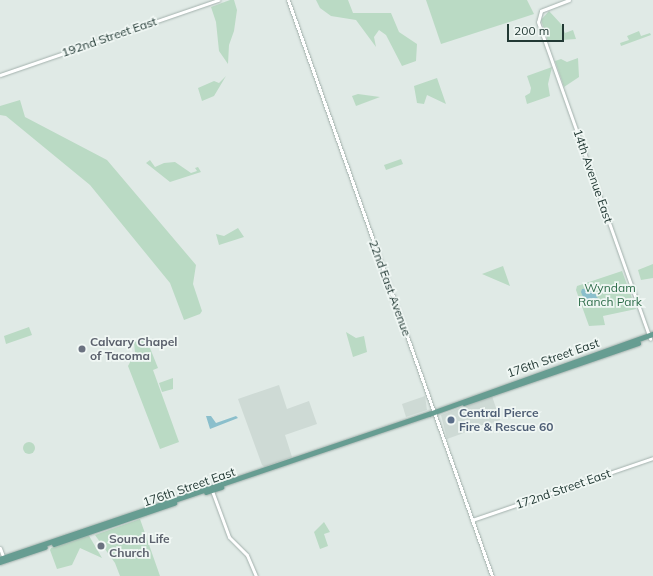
<!DOCTYPE html>
<style>
body{margin:0}
#map{position:relative;width:653px;height:576px;overflow:hidden;background:#e0eae6;font-family:Mulish,sans-serif}
div>[style]{position:absolute}
.built>*{inset:0;background:#cedad5}
.green>*{inset:0;background:#badac4}
.round{border-radius:50%}
.water>*{inset:0;background:#8bbfcc}
.roads{filter:drop-shadow(0 0 1px #a3b1ad) drop-shadow(0 0 1px #a3b1ad)}
.tertiary>*{height:3px;margin:-1.5px;padding:0 1.5px;transform-origin:1.5px;border-radius:1.5px;background:#fff}
.primary>*{height:4.5px;margin:-2.25px;padding:0 2.25px;transform-origin:2.25px;border-radius:2.25px;background:#679d92}
.dots>*{width:11px;height:11px;translate:-50% -50%;box-sizing:border-box;border:2px solid #f0f7f4;border-radius:50%}
span{translate:-50% -50%;white-space:nowrap;text-align:center;line-height:1.15;-webkit-text-stroke:3.5px #f0f7f4;paint-order:stroke}
.street-label{font-size:12px;color:#223934}
.park-label{font-size:12px;color:#2e6d4a}
.worship-label{font-size:12px;color:#5b616d;font-weight:700}
.left{translate:0 -50%;text-align:left}
.service-label{font-size:12px;color:#4e5e75;font-weight:700}
.scale{position:absolute;left:507px;top:24px;width:57px;height:18px;box-sizing:border-box;border:2px solid #223934;border-top:0;padding-left:5px;font-size:12px;line-height:14px;white-space:nowrap;color:#223934;-webkit-text-stroke:3px #f0f7f4;paint-order:stroke}
</style>
<div id="map">
<div class="built">
<div style="clip-path:polygon(279px 385px,287px 409px,309px 401px,317px 424px,285px 435px,292px 457px,265px 467px,262px 465px,238px 399px)"></div>
<div style="clip-path:polygon(425px 396px,427px 410px,406px 417px,402px 404px)"></div>
<div style="clip-path:polygon(492px 396px,500px 420px,447px 439px,441px 415px)"></div>
</div>
<div class="green">
<div style="clip-path:polygon(230px 0,234px 0,237px 10px,234px 31px,229px 45px,228px 64px,219px 51px,216px 22px,211px 7px)"></div>
<div style="clip-path:polygon(316px 0,348px 0,353px 13px,391px 13px,399px 32px,417px 44px,416px 61px,402px 66px,386px 35px,379px 30px,374px 37px,376px 47px,356px 20px,331px 16px,320px 8px)"></div>
<div style="clip-path:polygon(426px 0,527px 0,534px 14px,441px 44px)"></div>
<div style="clip-path:polygon(549px 11px,561px 24px,565px 33px,573px 30px,576px 39px,548px 41px,541px 20px)"></div>
<div style="clip-path:polygon(639px 31px,641px 36px,650px 33px,651px 35px,621px 46px,620px 43px,629px 40px,627px 36px)"></div>
<div style="clip-path:polygon(578px 58px,579px 77px,564px 87px,555px 61px,561px 59px,567px 62px)"></div>
<div style="clip-path:polygon(552px 67px,548px 84px,550px 96px,527px 104px,525px 96px,530px 93px,531px 88px,527px 76px)"></div>
<div style="clip-path:polygon(226px 76px,214px 96px,202px 101px,198px 88px,214px 81px,219px 83px)"></div>
<div style="clip-path:polygon(437px 78px,446px 104px,427px 95px,424px 104px,417px 103px,414px 86px)"></div>
<div style="clip-path:polygon(358px 94px,380px 97px,356px 106px,352px 96px)"></div>
<div style="clip-path:polygon(20px 100px,25px 117px,107px 160px,196px 265px,193px 284px,202px 311px,200px 314px,184px 320px,170px 283px,90px 185px,6px 116px,0 115px,0 106px)"></div>
<div style="clip-path:polygon(401px 159px,403px 164px,386px 170px,384px 165px)"></div>
<div style="clip-path:polygon(150px 160px,155px 167px,164px 163px,175px 162px,191px 173px,197px 171px,195px 168px,198px 167px,201px 172px,170px 182px,146px 163px)"></div>
<div style="clip-path:polygon(238px 228px,244px 237px,219px 245px,216px 234px,224px 236px)"></div>
<div style="clip-path:polygon(653px 264px,653px 278px,641px 280px,638px 270px)"></div>
<div style="clip-path:polygon(503px 266px,510px 286px,482px 274px)"></div>
<div style="clip-path:polygon(622px 271px,636px 309px,603px 316px,605px 325px,589px 326px,576px 290px,577px 286px)"></div>
<div style="clip-path:polygon(29px 327px,32px 335px,6px 344px,4px 336px)"></div>
<div style="clip-path:polygon(346px 332px,356px 338px,364px 336px,367px 352px,353px 357px)"></div>
<div style="clip-path:polygon(146px 338px,158px 368px,153px 370px,179px 442px,160px 449px,128px 366px,135px 353px,134px 342px)"></div>
<div style="clip-path:polygon(173px 378px,173px 389px,162px 392px,159px 383px)"></div>
<div class="round" style="left:23px;top:442px;width:12px;height:12px"></div>
<div style="clip-path:polygon(140px 519px,160px 576px,120px 576px,115px 563px,95px 535px)"></div>
<div style="clip-path:polygon(324px 522px,330px 532px,324px 534px,328px 546px,320px 549px,314px 532px)"></div>
<div style="clip-path:polygon(88px 534px,102px 558px,80px 548px,72px 565px,57px 569px,50px 550px,51px 548px)"></div>
</div>
<div class="water">
<div style="clip-path:polygon(592px 288px,600px 302px,586px 304px,581px 292px,582px 289px)"></div>
<div style="clip-path:polygon(211px 416px,216px 423px,236px 416px,238px 418px,210px 429px,206px 416px)"></div>
</div>
<div class="roads">
<div class="tertiary">
<div style="left:288px;top:0;width:611px;rotate:70.5deg"></div>
<div style="left:569px;top:0;width:30px;rotate:159deg"></div>
<div style="left:541px;top:11px;width:11px;rotate:105deg"></div>
<div style="left:538px;top:22px;width:336px;rotate:70.5deg"></div>
<div style="left:0;top:75px;width:231px;rotate:-19deg"></div>
<div style="left:211px;top:488px;width:52px;rotate:69.8deg"></div>
<div style="left:229px;top:537px;width:25px;rotate:45deg"></div>
<div style="left:247px;top:555px;width:23px;rotate:67deg"></div>
<div style="left:472px;top:520px;width:191px;rotate:-18.9deg"></div>
<div style="left:0;top:548px;width:12px;rotate:70deg"></div>
</div>
<div class="primary">
<div style="left:464px;top:403px;width:184px;rotate:-19deg"></div>
<div style="left:206px;top:492px;width:16px;rotate:-18deg"></div>
<div style="left:54px;top:544px;width:127px;rotate:-18.9deg"></div>
<div style="left:0;top:559px;width:453px;rotate:-18.7deg"></div>
<div style="left:429px;top:414px;width:238px;rotate:-19.7deg"></div>
<div style="left:0;top:562px;width:47px;rotate:-18.4deg"></div>
</div>
</div>
<div class="dots">
<div style="left:82px;top:349px;background:#6b7280"></div>
<div style="left:451px;top:420px;background:#5c6f8a"></div>
<div style="left:101px;top:546px;background:#6b7280"></div>
</div>
<div class="street-label">
<span style="left:109px;top:37px;rotate:-19deg">192nd Street East</span>
<span style="left:593px;top:176px;rotate:71deg">14th Avenue East</span>
<span style="left:390px;top:288px;rotate:70deg">22nd East Avenue</span>
<span style="left:553px;top:358px;rotate:-19deg">176th Street East</span>
<span style="left:189px;top:487px;rotate:-19deg">176th Street East</span>
<span style="left:563px;top:489px;rotate:-19deg">172nd Street East</span>
</div>
<div class="park-label">
<span style="left:610px;top:295px">Wyndam<br>Ranch Park</span>
</div>
<div class="worship-label">
<span class="left" style="left:90px;top:349px">Calvary Chapel<br>of Tacoma</span>
<span class="left" style="left:109px;top:546px">Sound Life<br>Church</span>
</div>
<div class="service-label">
<span class="left" style="left:459px;top:420px">Central Pierce<br>Fire &amp; Rescue 60</span>
</div>
<div class="scale">200 m</div>
</div>
